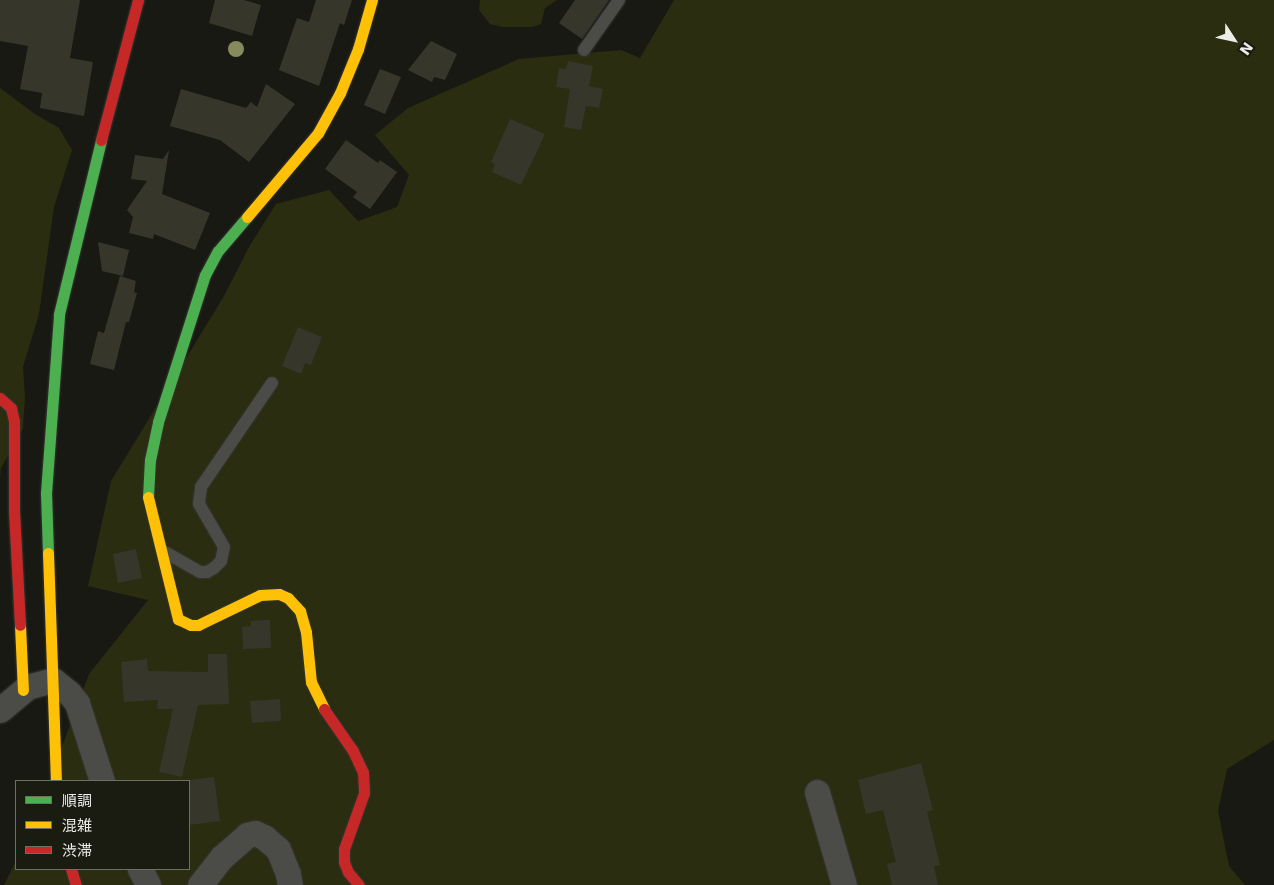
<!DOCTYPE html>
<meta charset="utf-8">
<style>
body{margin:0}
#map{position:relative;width:1274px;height:885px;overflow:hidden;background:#191914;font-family:"DejaVu Sans","Noto Sans JP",sans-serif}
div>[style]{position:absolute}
.green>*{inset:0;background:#2a2d0f}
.building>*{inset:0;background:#36372a}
.roads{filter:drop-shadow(0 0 1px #353532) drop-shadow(0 0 1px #353532)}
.lane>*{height:12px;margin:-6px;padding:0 6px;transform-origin:6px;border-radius:6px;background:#4b4c47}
.street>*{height:25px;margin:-12.5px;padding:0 12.5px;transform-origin:12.5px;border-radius:12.5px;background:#4b4c47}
.fast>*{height:11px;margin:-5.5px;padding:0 5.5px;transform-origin:5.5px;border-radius:5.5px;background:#4caf50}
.slow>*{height:11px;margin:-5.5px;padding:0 5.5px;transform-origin:5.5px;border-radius:5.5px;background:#ffc107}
.jam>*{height:11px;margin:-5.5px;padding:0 5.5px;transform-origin:5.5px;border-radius:5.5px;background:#c62828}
.trees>*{width:16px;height:16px;margin:-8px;border-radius:50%;background:#858b5b}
span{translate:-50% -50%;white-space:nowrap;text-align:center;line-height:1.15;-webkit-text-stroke:5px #1a1c11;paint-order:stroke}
.legend{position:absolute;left:15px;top:780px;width:175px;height:90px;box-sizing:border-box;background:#1a1c11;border:1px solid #6e7066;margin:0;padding:6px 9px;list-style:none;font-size:15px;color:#ecede6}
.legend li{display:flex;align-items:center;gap:10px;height:25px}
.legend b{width:25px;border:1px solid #6e7066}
.north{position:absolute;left:1209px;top:15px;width:50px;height:50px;-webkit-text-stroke:4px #1a1c11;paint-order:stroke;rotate:125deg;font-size:14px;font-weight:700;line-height:20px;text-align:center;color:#ecede6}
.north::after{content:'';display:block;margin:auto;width:18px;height:22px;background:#ecede6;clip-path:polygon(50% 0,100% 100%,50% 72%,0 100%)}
</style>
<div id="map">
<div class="green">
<div style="clip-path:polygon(480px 0,557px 0,545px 8px,541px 24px,532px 27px,503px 27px,490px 24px,479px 10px)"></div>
<div style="clip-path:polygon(674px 0,1274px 0,1274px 740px,1227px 769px,1218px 811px,1229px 866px,1245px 885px,4px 885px,16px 861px,16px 869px,189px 869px,189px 781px,49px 781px,89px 674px,148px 600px,88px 586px,111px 481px,224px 296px,249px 247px,276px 204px,329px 190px,358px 221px,397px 207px,409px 175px,375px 135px,408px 108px,519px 59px,621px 50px,640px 58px)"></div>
<div style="clip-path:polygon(0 88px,35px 114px,59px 128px,72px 150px,54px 207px,39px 314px,23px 367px,25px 397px,23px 429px,1px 468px,0 478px)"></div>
</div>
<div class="building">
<div style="clip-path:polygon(0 0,80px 0,70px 58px,93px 62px,84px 116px,40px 108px,42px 93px,20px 89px,28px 46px,0 41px)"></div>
<div style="clip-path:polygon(215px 0,244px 0,261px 5px,252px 36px,209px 23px)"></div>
<div style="clip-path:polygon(316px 0,352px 0,344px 25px,340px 23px,319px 86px,279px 70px,297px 18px,309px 22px)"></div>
<div style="clip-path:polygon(575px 0,609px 0,582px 39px,559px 23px)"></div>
<div style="clip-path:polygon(431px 41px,457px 54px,445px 80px,434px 77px,432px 82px,408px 70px)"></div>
<div style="clip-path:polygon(568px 61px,593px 66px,589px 86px,603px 89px,599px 108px,586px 106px,581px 130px,564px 127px,570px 89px,556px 87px,559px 68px,566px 69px)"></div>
<div style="clip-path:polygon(380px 69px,401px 77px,385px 114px,364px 105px)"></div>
<div style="clip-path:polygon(266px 84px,295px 104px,249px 162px,220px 140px,170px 126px,181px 89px,246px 108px,251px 102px,257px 107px)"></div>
<div style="clip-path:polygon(510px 119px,545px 134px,521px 185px,492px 172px,495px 164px,491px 162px)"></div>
<div style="clip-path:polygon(346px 140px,378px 163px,380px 160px,397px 172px,370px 209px,353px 197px,357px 192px,325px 169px)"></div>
<div style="clip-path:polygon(169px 150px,162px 194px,210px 213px,195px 250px,154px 234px,153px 239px,129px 233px,133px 217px,127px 210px,147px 181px,131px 179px,135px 155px,163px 159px)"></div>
<div style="clip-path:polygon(98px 242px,129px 250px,123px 276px,102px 271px)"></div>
<div style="clip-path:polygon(120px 276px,136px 281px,134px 292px,137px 293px,129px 322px,126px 322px,114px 370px,90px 364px,98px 331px,104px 333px)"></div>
<div style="clip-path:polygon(298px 327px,322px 337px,311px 365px,305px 363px,301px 374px,282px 366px)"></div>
<div style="clip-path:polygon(136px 549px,142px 578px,118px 583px,113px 554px)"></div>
<div style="clip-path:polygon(270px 620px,271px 648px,243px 649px,242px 627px,251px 626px,251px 621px)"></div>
<div style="clip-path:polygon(208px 654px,227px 654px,229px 704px,198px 705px,182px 777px,159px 772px,173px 709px,157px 709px,158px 700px,124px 702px,121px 662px,147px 659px,148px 671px,208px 672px)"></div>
<div style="clip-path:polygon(280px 699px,281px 721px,252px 723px,250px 701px)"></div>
<div style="clip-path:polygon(921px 763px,933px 810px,927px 812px,940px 865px,934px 866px,938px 885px,892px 885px,887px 864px,896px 862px,883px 810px,866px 814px,858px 780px)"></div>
<div style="clip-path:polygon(214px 777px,220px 821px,189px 825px,189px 780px)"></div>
</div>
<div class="roads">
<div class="lane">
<div style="left:584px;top:50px;width:61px;rotate:-55deg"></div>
<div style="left:163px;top:551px;width:43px;rotate:29.6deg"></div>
<div style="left:200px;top:572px;width:7px"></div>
<div style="left:207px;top:572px;width:8px;rotate:-30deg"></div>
<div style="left:214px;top:568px;width:10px;rotate:-45deg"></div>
<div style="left:221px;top:561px;width:14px;rotate:-78deg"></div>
<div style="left:224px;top:547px;width:50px;rotate:-120.2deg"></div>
<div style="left:199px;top:504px;width:17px;rotate:-83deg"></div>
<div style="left:201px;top:487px;width:126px;rotate:-55.7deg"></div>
</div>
<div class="street">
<div style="left:0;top:710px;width:35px;rotate:-40deg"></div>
<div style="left:27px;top:687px;width:27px;rotate:-15deg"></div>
<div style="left:53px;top:680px;width:21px;rotate:39deg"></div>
<div style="left:69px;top:693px;width:13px;rotate:51deg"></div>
<div style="left:77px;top:703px;width:82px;rotate:72.2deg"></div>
<div style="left:817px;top:792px;width:97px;rotate:73.8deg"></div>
<div style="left:140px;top:869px;width:18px;rotate:63deg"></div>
<div style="left:200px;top:885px;width:36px;rotate:-52deg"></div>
<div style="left:222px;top:857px;width:33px;rotate:-41deg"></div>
<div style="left:247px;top:835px;width:8px;rotate:-14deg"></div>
<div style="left:255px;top:833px;width:10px;rotate:24deg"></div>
<div style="left:264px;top:837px;width:18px;rotate:41deg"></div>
<div style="left:278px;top:849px;width:27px;rotate:68deg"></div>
<div style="left:288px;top:874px;width:11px;rotate:80deg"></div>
</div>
<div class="fast">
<div style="left:148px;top:497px;width:37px;rotate:-87deg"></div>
<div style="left:150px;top:460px;width:39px;rotate:-78deg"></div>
<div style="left:158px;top:422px;width:154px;rotate:-72.3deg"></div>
<div style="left:205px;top:275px;width:27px;rotate:-62deg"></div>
<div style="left:218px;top:251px;width:45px;rotate:-49.5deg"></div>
<div style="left:48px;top:553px;width:60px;rotate:-91.9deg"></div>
<div style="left:46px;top:493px;width:179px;rotate:-85.8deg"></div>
<div style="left:59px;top:314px;width:179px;rotate:-76.4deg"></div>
</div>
<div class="slow">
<div style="left:247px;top:217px;width:110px;rotate:-49.8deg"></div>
<div style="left:318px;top:133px;width:46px;rotate:-61.2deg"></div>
<div style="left:340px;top:93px;width:48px;rotate:-67.8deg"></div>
<div style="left:358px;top:49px;width:51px;rotate:-74.1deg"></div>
<div style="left:148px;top:497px;width:126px;rotate:76.2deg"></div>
<div style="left:178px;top:619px;width:14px;rotate:25deg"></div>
<div style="left:191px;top:625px;width:7px"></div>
<div style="left:198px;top:625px;width:69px;rotate:-25.8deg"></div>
<div style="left:260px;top:595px;width:19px;rotate:-3deg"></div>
<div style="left:279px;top:594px;width:10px;rotate:24deg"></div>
<div style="left:288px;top:598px;width:18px;rotate:47deg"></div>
<div style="left:300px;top:611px;width:22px;rotate:74deg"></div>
<div style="left:306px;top:632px;width:50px;rotate:84.3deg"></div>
<div style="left:311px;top:682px;width:30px;rotate:64deg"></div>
<div style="left:48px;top:553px;width:228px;rotate:88deg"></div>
<div style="left:20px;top:625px;width:65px;rotate:87.4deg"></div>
</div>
<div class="jam">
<div style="left:101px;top:140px;width:145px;rotate:-75.2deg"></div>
<div style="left:0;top:398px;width:15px;rotate:42deg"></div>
<div style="left:11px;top:408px;width:13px;rotate:77deg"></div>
<div style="left:14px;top:421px;width:90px;rotate:90deg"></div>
<div style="left:14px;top:511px;width:114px;rotate:87deg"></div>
<div style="left:324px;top:709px;width:51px;rotate:55.4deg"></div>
<div style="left:353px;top:751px;width:23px;rotate:65deg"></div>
<div style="left:363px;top:772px;width:21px;rotate:87deg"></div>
<div style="left:364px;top:793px;width:59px;rotate:109.7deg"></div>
<div style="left:344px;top:849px;width:13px;rotate:90deg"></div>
<div style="left:344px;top:862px;width:11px;rotate:68deg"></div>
<div style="left:348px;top:872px;width:17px;rotate:50deg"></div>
<div style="left:71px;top:869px;width:17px;rotate:73deg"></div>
</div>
</div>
<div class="trees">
<div style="left:236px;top:49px"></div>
</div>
<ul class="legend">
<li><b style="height:6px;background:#4caf50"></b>順調</li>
<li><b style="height:6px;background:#ffc107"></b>混雑</li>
<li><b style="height:6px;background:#c62828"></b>渋滞</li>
</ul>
<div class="north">N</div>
</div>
